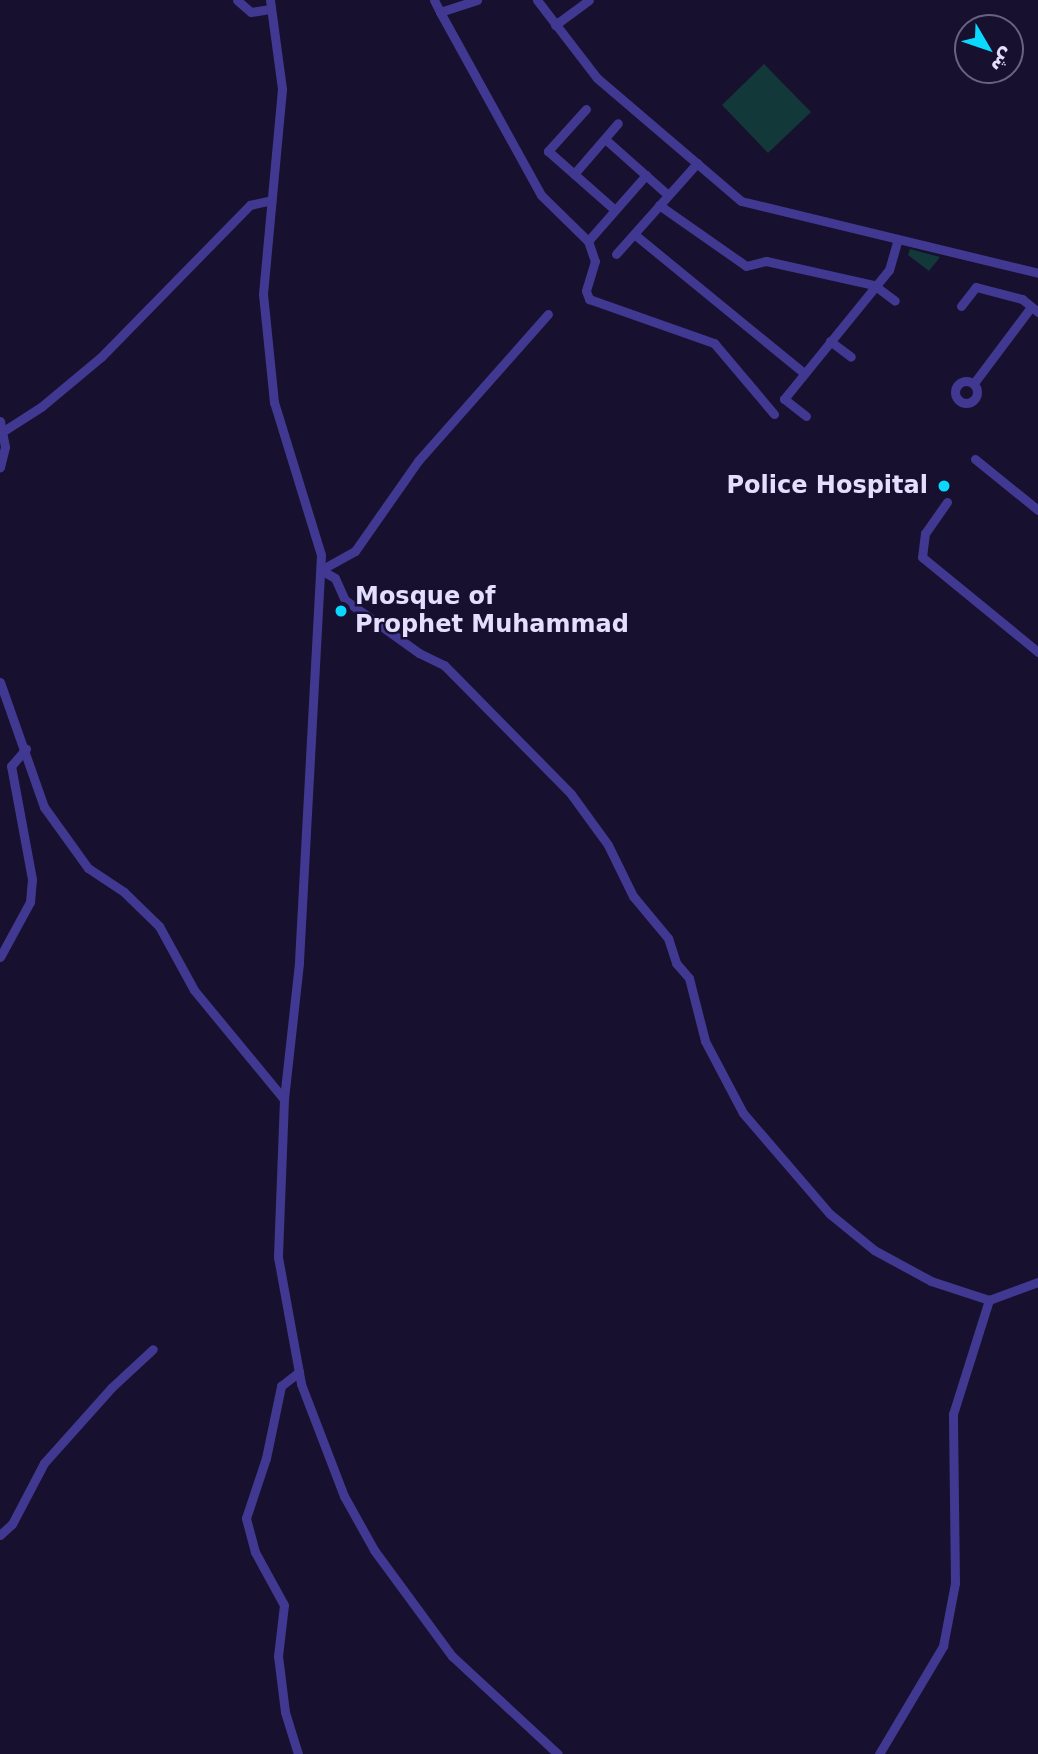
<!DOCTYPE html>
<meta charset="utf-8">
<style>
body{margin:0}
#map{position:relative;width:1038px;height:1754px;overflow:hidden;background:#17102f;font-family:"DejaVu Sans","Noto Sans Arabic",sans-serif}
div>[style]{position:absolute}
.green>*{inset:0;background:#133839}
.minor>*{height:9px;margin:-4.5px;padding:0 4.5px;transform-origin:4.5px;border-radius:4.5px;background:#413891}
.minor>.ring{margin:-4.5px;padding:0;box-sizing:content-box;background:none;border:9px solid #413891;border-radius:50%}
.dots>*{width:19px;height:19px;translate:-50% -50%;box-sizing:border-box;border:4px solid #17102f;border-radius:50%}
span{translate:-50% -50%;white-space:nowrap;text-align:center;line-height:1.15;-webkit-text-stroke:5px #17102f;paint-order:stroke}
.poi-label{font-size:24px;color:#e4deff;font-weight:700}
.right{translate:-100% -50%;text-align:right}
.left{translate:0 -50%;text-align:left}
.north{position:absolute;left:954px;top:14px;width:70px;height:70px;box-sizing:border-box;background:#17102f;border:2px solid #696282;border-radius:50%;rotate:129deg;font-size:19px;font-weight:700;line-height:28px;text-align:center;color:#e4deff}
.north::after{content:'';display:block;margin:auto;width:24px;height:32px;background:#0ad8ff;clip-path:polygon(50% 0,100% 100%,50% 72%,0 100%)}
</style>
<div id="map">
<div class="green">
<div style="clip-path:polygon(764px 64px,811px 112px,768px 153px,722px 105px)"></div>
<div style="clip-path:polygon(910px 249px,940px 257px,929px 271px,908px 255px)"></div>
</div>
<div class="minor">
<div style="left:237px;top:0;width:18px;rotate:41deg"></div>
<div style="left:251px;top:12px;width:19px;rotate:-9deg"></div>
<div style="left:270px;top:0;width:90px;rotate:82.3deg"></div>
<div style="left:282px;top:89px;width:206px;rotate:95.3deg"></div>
<div style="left:263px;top:294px;width:109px;rotate:84.2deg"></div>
<div style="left:274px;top:402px;width:160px;rotate:72.9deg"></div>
<div style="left:321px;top:555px;width:409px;rotate:93.1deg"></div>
<div style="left:299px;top:963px;width:137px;rotate:96.3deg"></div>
<div style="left:284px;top:1099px;width:158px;rotate:92.2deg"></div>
<div style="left:278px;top:1257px;width:129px;rotate:79.7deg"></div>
<div style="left:301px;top:1384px;width:120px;rotate:69deg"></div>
<div style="left:344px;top:1496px;width:62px;rotate:60.9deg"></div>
<div style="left:374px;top:1550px;width:132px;rotate:53.7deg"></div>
<div style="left:452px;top:1656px;width:144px;rotate:42.8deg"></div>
<div style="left:434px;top:0;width:13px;rotate:63deg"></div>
<div style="left:440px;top:12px;width:39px;rotate:-18deg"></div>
<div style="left:537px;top:0;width:98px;rotate:52.4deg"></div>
<div style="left:597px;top:78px;width:189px;rotate:40.5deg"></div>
<div style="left:741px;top:201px;width:306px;rotate:13.6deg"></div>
<div style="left:440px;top:12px;width:209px;rotate:61.1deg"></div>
<div style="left:541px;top:195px;width:66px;rotate:44.4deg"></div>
<div style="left:588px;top:241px;width:21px;rotate:71deg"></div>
<div style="left:595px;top:261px;width:31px;rotate:107deg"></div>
<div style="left:586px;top:291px;width:9px;rotate:69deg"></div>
<div style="left:589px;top:299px;width:133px;rotate:19.4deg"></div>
<div style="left:714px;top:343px;width:93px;rotate:49.8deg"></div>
<div style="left:555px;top:25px;width:42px;rotate:-36.3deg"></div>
<div style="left:586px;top:109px;width:57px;rotate:132.1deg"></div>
<div style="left:548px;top:151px;width:89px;rotate:41.4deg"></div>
<div style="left:605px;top:139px;width:84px;rotate:41.6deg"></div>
<div style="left:574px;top:174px;width:67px;rotate:-49.2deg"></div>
<div style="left:659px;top:205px;width:106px;rotate:35deg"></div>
<div style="left:746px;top:266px;width:21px;rotate:-14deg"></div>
<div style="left:766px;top:261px;width:111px;rotate:12.5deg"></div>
<div style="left:874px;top:285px;width:26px;rotate:37deg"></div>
<div style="left:634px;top:234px;width:220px;rotate:39.3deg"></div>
<div style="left:588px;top:241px;width:88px;rotate:-48.7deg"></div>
<div style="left:616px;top:254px;width:122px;rotate:-48.3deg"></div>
<div style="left:961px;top:306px;width:24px;rotate:-52deg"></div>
<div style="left:976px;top:287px;width:48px;rotate:14.6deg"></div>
<div style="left:1022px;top:299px;width:21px;rotate:39deg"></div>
<div style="left:548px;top:314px;width:196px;rotate:131.5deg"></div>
<div style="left:418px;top:461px;width:110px;rotate:125deg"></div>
<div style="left:355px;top:551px;width:39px;rotate:151deg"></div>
<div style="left:321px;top:570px;width:16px;rotate:30deg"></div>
<div style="left:335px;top:578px;width:24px;rotate:66deg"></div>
<div style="left:345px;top:600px;width:91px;rotate:35.6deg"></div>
<div style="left:419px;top:653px;width:28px;rotate:26deg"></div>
<div style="left:444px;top:665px;width:181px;rotate:45.4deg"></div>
<div style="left:571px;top:794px;width:63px;rotate:54deg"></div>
<div style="left:608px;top:845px;width:57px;rotate:63.9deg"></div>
<div style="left:633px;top:896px;width:55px;rotate:50.2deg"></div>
<div style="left:668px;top:938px;width:26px;rotate:72deg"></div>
<div style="left:676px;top:963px;width:20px;rotate:49deg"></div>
<div style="left:689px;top:978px;width:65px;rotate:75.7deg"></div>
<div style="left:705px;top:1041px;width:81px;rotate:62.2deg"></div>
<div style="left:743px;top:1113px;width:133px;rotate:49.3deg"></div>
<div style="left:830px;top:1214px;width:57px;rotate:39.3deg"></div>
<div style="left:874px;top:1250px;width:65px;rotate:28.5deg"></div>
<div style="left:931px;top:1281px;width:61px;rotate:18.1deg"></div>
<div style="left:830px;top:341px;width:26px;rotate:37deg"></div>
<div class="ring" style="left:955px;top:381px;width:13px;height:13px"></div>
<div style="left:974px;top:383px;width:95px;rotate:-53.1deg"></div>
<div style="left:806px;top:416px;width:28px;rotate:-142deg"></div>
<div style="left:784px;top:399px;width:166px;rotate:-50.9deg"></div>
<div style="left:889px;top:270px;width:32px;rotate:-74deg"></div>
<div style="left:0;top:421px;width:26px;rotate:79deg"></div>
<div style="left:5px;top:447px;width:21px;rotate:104deg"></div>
<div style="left:2px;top:432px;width:46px;rotate:-32.7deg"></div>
<div style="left:41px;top:407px;width:78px;rotate:-39.8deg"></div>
<div style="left:101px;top:357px;width:213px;rotate:-45.6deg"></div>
<div style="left:250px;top:205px;width:22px;rotate:-13deg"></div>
<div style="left:975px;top:459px;width:81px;rotate:39deg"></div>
<div style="left:947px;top:502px;width:38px;rotate:125deg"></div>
<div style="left:925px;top:533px;width:24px;rotate:97deg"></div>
<div style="left:922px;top:557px;width:150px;rotate:39.3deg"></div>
<div style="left:0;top:682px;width:133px;rotate:70.6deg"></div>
<div style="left:44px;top:807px;width:75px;rotate:54.2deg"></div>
<div style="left:88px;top:868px;width:43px;rotate:33.7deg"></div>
<div style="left:124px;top:892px;width:49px;rotate:44.2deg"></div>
<div style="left:159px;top:926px;width:73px;rotate:61.3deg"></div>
<div style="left:194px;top:990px;width:141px;rotate:50.5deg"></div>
<div style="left:0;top:957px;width:63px;rotate:-61.4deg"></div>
<div style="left:30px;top:902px;width:23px;rotate:-85deg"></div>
<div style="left:32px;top:879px;width:115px;rotate:-100.5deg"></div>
<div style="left:11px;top:766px;width:23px;rotate:-49deg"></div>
<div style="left:0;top:1535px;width:16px;rotate:-43deg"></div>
<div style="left:12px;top:1524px;width:69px;rotate:-62.3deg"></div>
<div style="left:44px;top:1463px;width:101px;rotate:-48.2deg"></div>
<div style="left:111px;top:1388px;width:57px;rotate:-42.9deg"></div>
<div style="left:298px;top:1754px;width:44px;rotate:-107.2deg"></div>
<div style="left:285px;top:1712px;width:56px;rotate:-97.1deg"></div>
<div style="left:278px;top:1656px;width:51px;rotate:-83.3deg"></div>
<div style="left:284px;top:1605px;width:60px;rotate:-118.7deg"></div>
<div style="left:255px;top:1552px;width:35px;rotate:-105deg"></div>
<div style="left:246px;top:1518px;width:63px;rotate:-71.6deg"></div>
<div style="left:266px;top:1458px;width:74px;rotate:-78.2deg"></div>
<div style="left:281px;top:1386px;width:23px;rotate:-38deg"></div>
<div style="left:879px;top:1754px;width:126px;rotate:-59.3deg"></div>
<div style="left:943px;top:1646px;width:64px;rotate:-79.2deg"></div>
<div style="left:955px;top:1583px;width:169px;rotate:-90.7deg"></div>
<div style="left:953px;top:1414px;width:120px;rotate:-72.5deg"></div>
<div style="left:989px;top:1300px;width:52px;rotate:-20.2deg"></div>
</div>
<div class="dots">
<div style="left:944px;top:486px;background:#0ad8ff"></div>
<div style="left:341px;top:611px;background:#0ad8ff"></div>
</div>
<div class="poi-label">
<span class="right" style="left:928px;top:486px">Police Hospital</span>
<span class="left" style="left:355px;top:611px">Mosque of<br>Prophet Muhammad</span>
</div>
<div class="north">ش</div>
</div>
